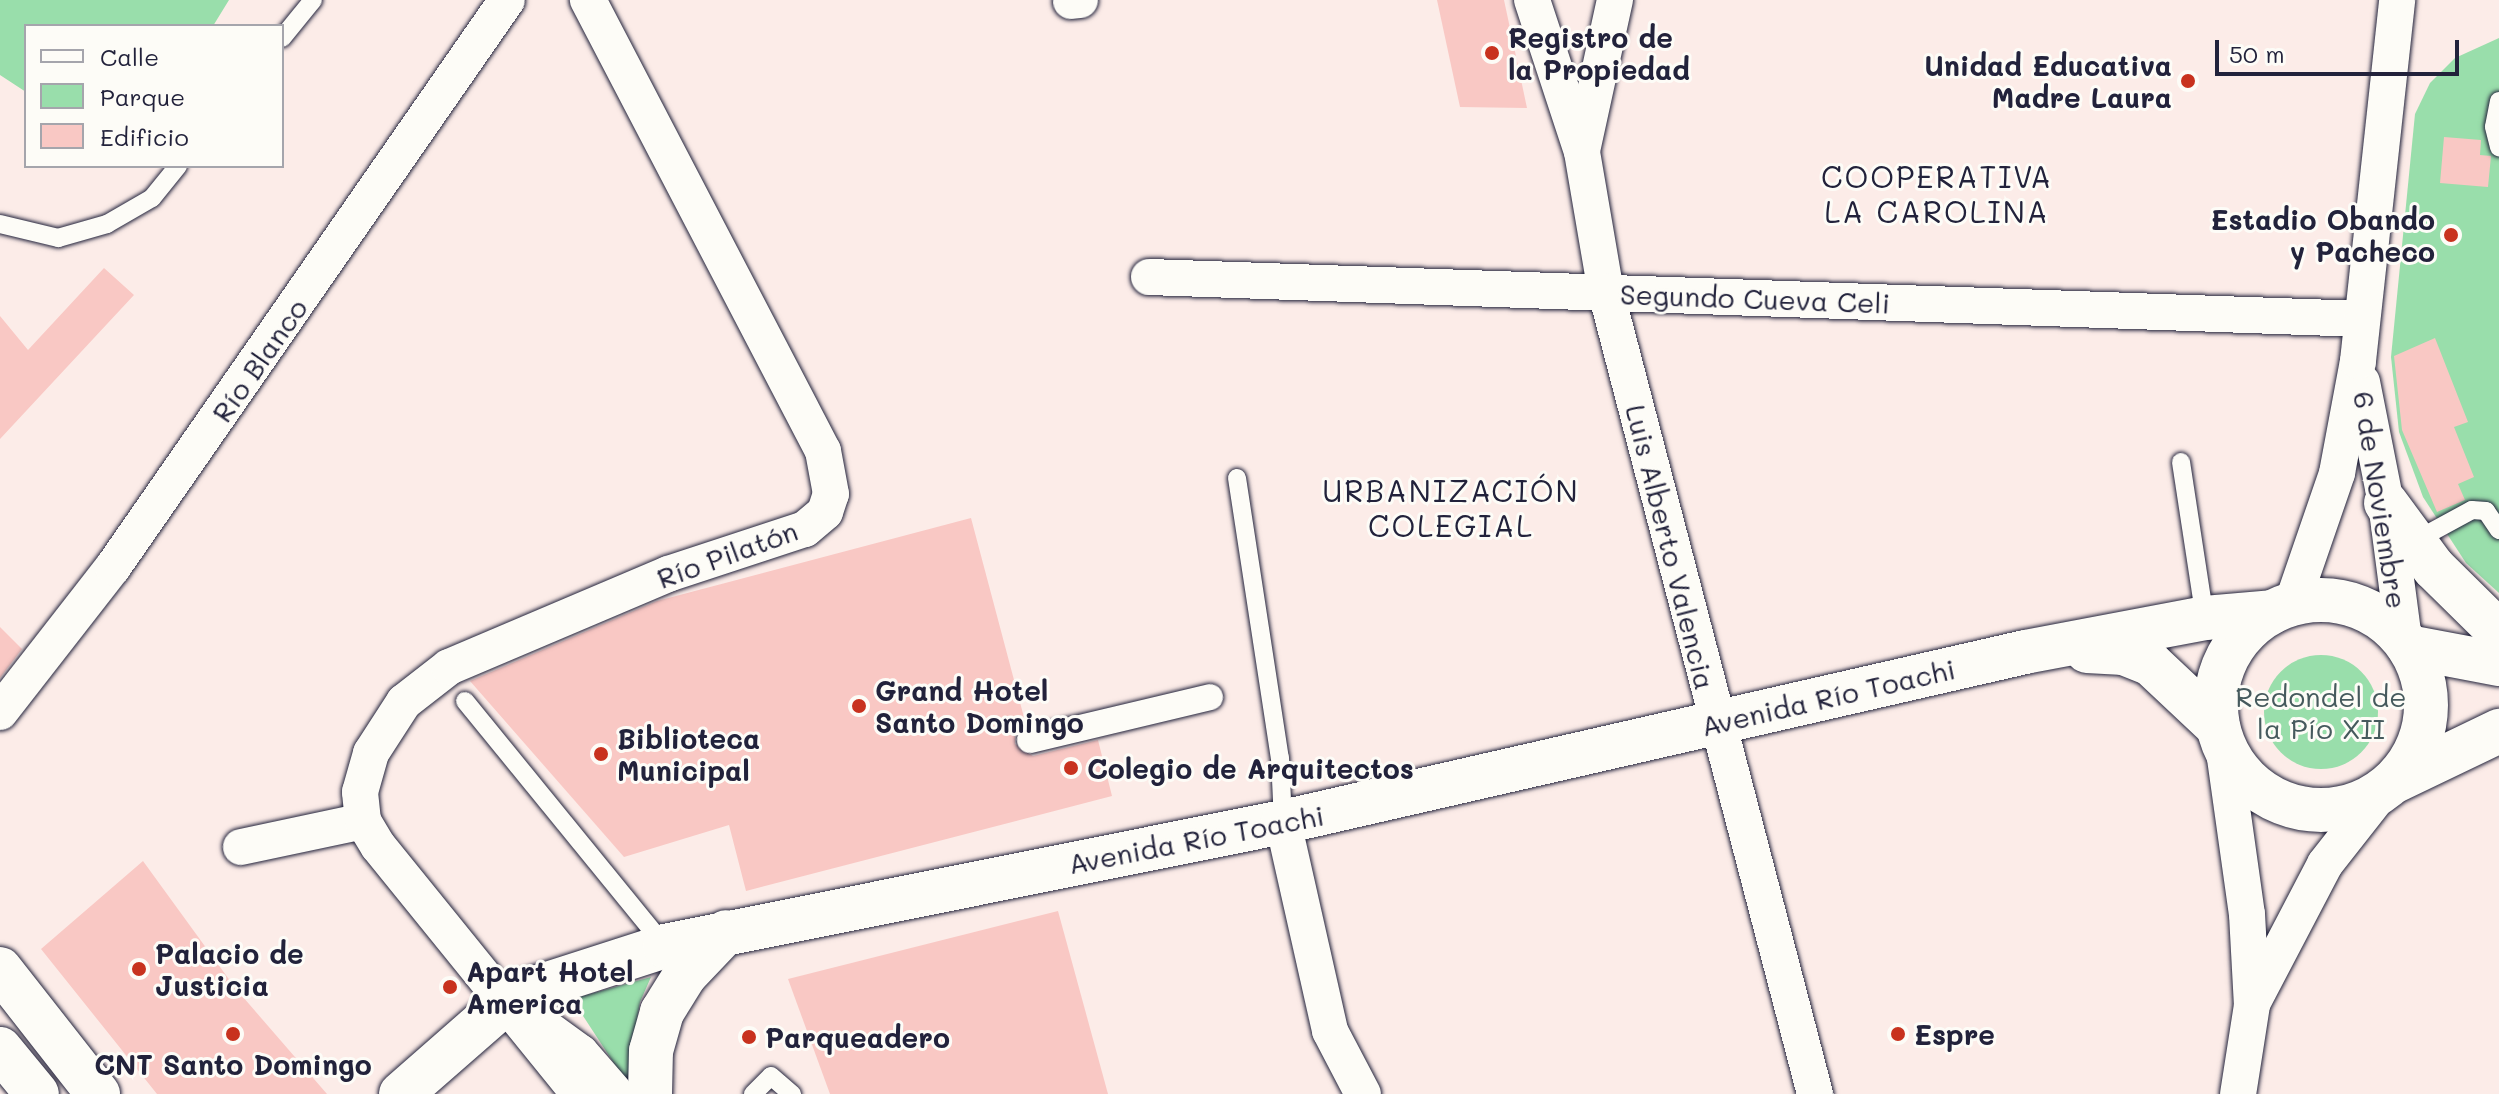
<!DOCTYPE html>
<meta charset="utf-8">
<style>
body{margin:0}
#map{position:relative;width:2499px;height:1094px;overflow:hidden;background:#fcece8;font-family:Mali,sans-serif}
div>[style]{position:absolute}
.green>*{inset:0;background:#99deab}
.round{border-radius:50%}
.building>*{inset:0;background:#f9c8c4}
.roads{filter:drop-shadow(0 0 2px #22223b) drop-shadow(0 0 2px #22223b)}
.service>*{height:18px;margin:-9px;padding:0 9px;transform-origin:9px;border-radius:9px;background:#fdfcf7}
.pedestrian>*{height:26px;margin:-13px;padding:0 13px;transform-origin:13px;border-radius:13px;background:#fdfcf7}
.minor>*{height:36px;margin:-18px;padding:0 18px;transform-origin:18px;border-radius:18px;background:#fdfcf7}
.tertiary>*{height:44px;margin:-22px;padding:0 22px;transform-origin:22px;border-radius:22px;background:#fdfcf7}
.secondary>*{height:44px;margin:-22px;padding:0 22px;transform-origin:22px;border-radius:22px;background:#fdfcf7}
.secondary>.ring{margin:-22px;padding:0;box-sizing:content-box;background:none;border:44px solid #fdfcf7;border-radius:50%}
.primary>*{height:44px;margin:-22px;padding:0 22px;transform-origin:22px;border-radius:22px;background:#fdfcf7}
.dots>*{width:22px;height:22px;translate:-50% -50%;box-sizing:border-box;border:4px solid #fdfcf7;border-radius:50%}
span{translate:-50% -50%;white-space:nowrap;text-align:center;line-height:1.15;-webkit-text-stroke:6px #fdfcf7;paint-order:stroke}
.poi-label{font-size:28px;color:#22223b;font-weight:700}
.left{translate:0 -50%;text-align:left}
.right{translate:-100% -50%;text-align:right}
.street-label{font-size:28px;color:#22223b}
.park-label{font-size:28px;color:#465a5d}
.neighbourhood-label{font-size:30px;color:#22223b;letter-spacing:2px}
.legend{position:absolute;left:24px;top:24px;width:260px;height:144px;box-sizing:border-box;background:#fdfcf7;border:2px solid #a5a5ac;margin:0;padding:10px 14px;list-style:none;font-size:24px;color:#22223b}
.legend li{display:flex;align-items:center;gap:16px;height:40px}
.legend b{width:40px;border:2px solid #a5a5ac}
.scale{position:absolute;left:2215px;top:40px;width:244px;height:36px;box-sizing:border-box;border:4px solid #22223b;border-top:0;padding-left:10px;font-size:24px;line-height:28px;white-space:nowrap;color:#22223b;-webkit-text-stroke:6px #fdfcf7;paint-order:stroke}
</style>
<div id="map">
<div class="green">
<div style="clip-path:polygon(0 0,229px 0,213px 26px,26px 26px,26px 92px,0 75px)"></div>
<div style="clip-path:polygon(2499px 38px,2499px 593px,2466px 563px,2423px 497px,2399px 432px,2391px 357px,2415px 114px,2430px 83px,2455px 58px)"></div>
<div class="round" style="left:2264px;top:655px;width:114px;height:114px"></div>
<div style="clip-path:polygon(651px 977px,640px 1002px,633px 1044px,634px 1094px,572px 999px)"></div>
</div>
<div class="building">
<div style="clip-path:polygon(1437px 0,1504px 0,1527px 108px,1460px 107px)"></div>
<div style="clip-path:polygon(2444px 137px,2481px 140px,2480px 155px,2491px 156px,2488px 187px,2440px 183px)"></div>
<div style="clip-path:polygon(104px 268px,134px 295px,0 439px,0 316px,28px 350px)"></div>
<div style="clip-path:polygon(2435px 338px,2468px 422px,2454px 427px,2474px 477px,2458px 484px,2465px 500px,2437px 512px,2402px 430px,2394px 356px)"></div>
<div style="clip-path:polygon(971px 518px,1026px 725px,1015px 735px,1015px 744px,1033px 756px,1098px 740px,1112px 796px,746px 891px,729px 825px,624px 857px,470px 681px,657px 601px)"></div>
<div style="clip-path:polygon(0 627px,22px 649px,0 678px)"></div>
<div style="clip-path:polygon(143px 861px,236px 989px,327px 1094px,157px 1094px,41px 949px)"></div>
<div style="clip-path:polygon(1058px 911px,1108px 1094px,830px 1094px,788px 979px)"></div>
</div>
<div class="roads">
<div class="service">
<div style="left:282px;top:38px;width:49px;rotate:-50.8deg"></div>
<div style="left:2499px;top:101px;width:26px;rotate:101deg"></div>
<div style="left:2494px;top:127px;width:21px;rotate:76deg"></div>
<div style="left:0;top:224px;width:60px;rotate:13.6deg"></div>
<div style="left:58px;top:238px;width:51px;rotate:-15.9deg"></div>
<div style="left:107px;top:224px;width:52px;rotate:-30deg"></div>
<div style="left:152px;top:198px;width:41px;rotate:-50.9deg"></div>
<div style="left:2181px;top:462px;width:158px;rotate:81.3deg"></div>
<div style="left:1237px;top:478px;width:283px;rotate:81.3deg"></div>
<div style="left:1280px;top:758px;width:64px;rotate:87.3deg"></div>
<div style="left:2413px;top:542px;width:67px;rotate:-28.5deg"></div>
<div style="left:2472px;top:510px;width:14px;rotate:4deg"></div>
<div style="left:2486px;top:511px;width:23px;rotate:56deg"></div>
<div style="left:465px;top:701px;width:316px;rotate:50.8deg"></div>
<div style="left:753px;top:1094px;width:25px;rotate:-45deg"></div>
<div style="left:771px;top:1076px;width:28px;rotate:41deg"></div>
</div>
<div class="pedestrian">
<div style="left:1030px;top:740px;width:185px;rotate:-13.4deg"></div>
</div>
<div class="minor">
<div style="left:1532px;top:0;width:160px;rotate:71.8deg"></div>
<div style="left:1582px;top:152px;width:142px;rotate:80.3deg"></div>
<div style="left:1606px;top:292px;width:829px;rotate:75.39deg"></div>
<div style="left:1071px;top:1px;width:9px;rotate:-6deg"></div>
<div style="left:1582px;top:151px;width:155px;rotate:-77.7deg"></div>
<div style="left:1149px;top:277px;width:1213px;rotate:1.98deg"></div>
<div style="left:2362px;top:382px;width:123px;rotate:78.8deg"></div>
<div style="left:2386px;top:503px;width:138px;rotate:82.5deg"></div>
<div style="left:2292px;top:604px;width:139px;rotate:-71deg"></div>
<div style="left:2337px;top:473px;width:114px;rotate:-79.4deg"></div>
<div style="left:2358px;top:361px;width:363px;rotate:-83.8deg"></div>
<div style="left:0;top:712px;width:184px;rotate:-52.1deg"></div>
<div style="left:113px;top:567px;width:690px;rotate:-55.21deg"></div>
<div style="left:2223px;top:744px;width:172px;rotate:82deg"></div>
<div style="left:2247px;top:914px;width:91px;rotate:86.9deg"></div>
<div style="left:2252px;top:1005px;width:90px;rotate:98.9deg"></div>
<div style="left:1283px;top:822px;width:214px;rotate:77.3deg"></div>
<div style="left:1330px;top:1031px;width:71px;rotate:62.4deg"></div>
<div style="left:241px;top:847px;width:125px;rotate:-12deg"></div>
<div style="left:2254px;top:1000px;width:153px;rotate:-62.4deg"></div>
<div style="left:2325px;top:864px;width:95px;rotate:-51.8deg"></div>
<div style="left:579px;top:1094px;width:319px;rotate:-129deg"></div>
<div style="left:378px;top:846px;width:29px;rotate:-121deg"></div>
<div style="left:363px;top:821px;width:29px;rotate:-96deg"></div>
<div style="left:360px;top:792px;width:41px;rotate:-74.2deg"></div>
<div style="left:371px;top:753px;width:61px;rotate:-57.1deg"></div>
<div style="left:404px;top:702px;width:57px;rotate:-37.9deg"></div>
<div style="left:449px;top:667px;width:238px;rotate:-23deg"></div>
<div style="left:668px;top:574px;width:144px;rotate:-18.2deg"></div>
<div style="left:805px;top:529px;width:26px;rotate:-40deg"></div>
<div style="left:825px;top:512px;width:19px;rotate:-72deg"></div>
<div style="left:831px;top:494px;width:44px;rotate:-100.5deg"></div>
<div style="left:823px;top:451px;width:509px;rotate:-117.52deg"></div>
</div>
<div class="tertiary">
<div style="left:505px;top:1003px;width:90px;rotate:36deg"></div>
<div style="left:578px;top:1056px;width:50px;rotate:49deg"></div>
</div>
<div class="secondary">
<div style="left:2386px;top:503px;width:81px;rotate:53.6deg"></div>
<div style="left:2434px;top:568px;width:91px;rotate:44.6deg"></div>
<div class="ring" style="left:2216px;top:600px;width:166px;height:166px"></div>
<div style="left:2409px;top:647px;width:92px;rotate:10.7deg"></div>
<div style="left:2087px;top:651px;width:37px;rotate:3deg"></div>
<div style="left:2124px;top:653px;width:29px;rotate:22deg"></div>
<div style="left:2151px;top:664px;width:92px;rotate:43.2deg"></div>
<div style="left:2393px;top:782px;width:118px;rotate:-25.7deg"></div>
<div style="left:401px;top:1094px;width:138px;rotate:-41.2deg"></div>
<div style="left:505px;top:1003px;width:24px;rotate:-30deg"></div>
<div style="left:526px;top:991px;width:146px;rotate:-17.9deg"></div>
<div style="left:665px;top:946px;width:630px;rotate:-11.35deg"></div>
<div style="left:1283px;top:822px;width:761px;rotate:-12.9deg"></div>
<div style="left:2025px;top:652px;width:183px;rotate:-10.7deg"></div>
<div style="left:2205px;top:618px;width:67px;rotate:-5.1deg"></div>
<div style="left:650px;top:1094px;width:43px;rotate:-88.7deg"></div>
<div style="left:651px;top:1051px;width:41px;rotate:-74.2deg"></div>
<div style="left:662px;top:1012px;width:44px;rotate:-58.1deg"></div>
<div style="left:685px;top:975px;width:59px;rotate:-46.4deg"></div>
</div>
<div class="primary">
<div style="left:0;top:969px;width:159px;rotate:51.9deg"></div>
<div style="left:0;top:1049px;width:58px;rotate:50.6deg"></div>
</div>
</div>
<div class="dots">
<div style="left:1492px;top:53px;background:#c8321e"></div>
<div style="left:2188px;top:81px;background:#c8321e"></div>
<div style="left:2451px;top:235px;background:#c8321e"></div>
<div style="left:859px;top:706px;background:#c8321e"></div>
<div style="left:601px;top:754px;background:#c8321e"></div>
<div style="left:1071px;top:768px;background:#c8321e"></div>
<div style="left:139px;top:969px;background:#c8321e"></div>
<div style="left:450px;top:987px;background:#c8321e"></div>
<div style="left:233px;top:1034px;background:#c8321e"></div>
<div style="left:1898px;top:1034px;background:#c8321e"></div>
<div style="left:749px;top:1037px;background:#c8321e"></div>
</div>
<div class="poi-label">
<span class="left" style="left:1508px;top:53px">Registro de<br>la Propiedad</span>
<span class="right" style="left:2172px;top:81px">Unidad Educativa<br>Madre Laura</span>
<span class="right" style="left:2435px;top:235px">Estadio Obando<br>y Pacheco</span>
<span class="left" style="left:875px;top:706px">Grand Hotel<br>Santo Domingo</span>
<span class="left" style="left:617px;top:754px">Biblioteca<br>Municipal</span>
<span class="left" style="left:1087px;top:768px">Colegio de Arquitectos</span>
<span class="left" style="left:155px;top:969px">Palacio de<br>Justicia</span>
<span class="left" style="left:466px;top:987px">Apart Hotel<br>America</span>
<span class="left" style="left:1914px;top:1034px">Espre</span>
<span class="left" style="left:765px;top:1037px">Parqueadero</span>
<span style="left:233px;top:1064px">CNT Santo Domingo</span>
</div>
<div class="street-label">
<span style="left:1755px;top:298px;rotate:2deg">Segundo Cueva Celi</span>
<span style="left:259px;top:360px;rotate:-55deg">Río Blanco</span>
<span style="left:2381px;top:500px;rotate:81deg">6 de Noviembre</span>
<span style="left:1671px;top:547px;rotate:76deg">Luis Alberto Valencia</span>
<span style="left:727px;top:554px;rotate:-20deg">Río Pilatón</span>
<span style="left:1828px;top:697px;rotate:-13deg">Avenida Río Toachi</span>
<span style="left:1196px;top:839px;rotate:-11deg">Avenida Río Toachi</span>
</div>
<div class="park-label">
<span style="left:2321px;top:712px">Redondel de<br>la Pío XII</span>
</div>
<div class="neighbourhood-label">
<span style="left:1937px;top:193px">COOPERATIVA<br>LA CAROLINA</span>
<span style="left:1451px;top:507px">URBANIZACIÓN<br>COLEGIAL</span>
</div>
<ul class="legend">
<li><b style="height:10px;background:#fdfcf7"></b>Calle</li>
<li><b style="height:22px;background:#99deab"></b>Parque</li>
<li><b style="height:22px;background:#f9c8c4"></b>Edificio</li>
</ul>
<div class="scale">50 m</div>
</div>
